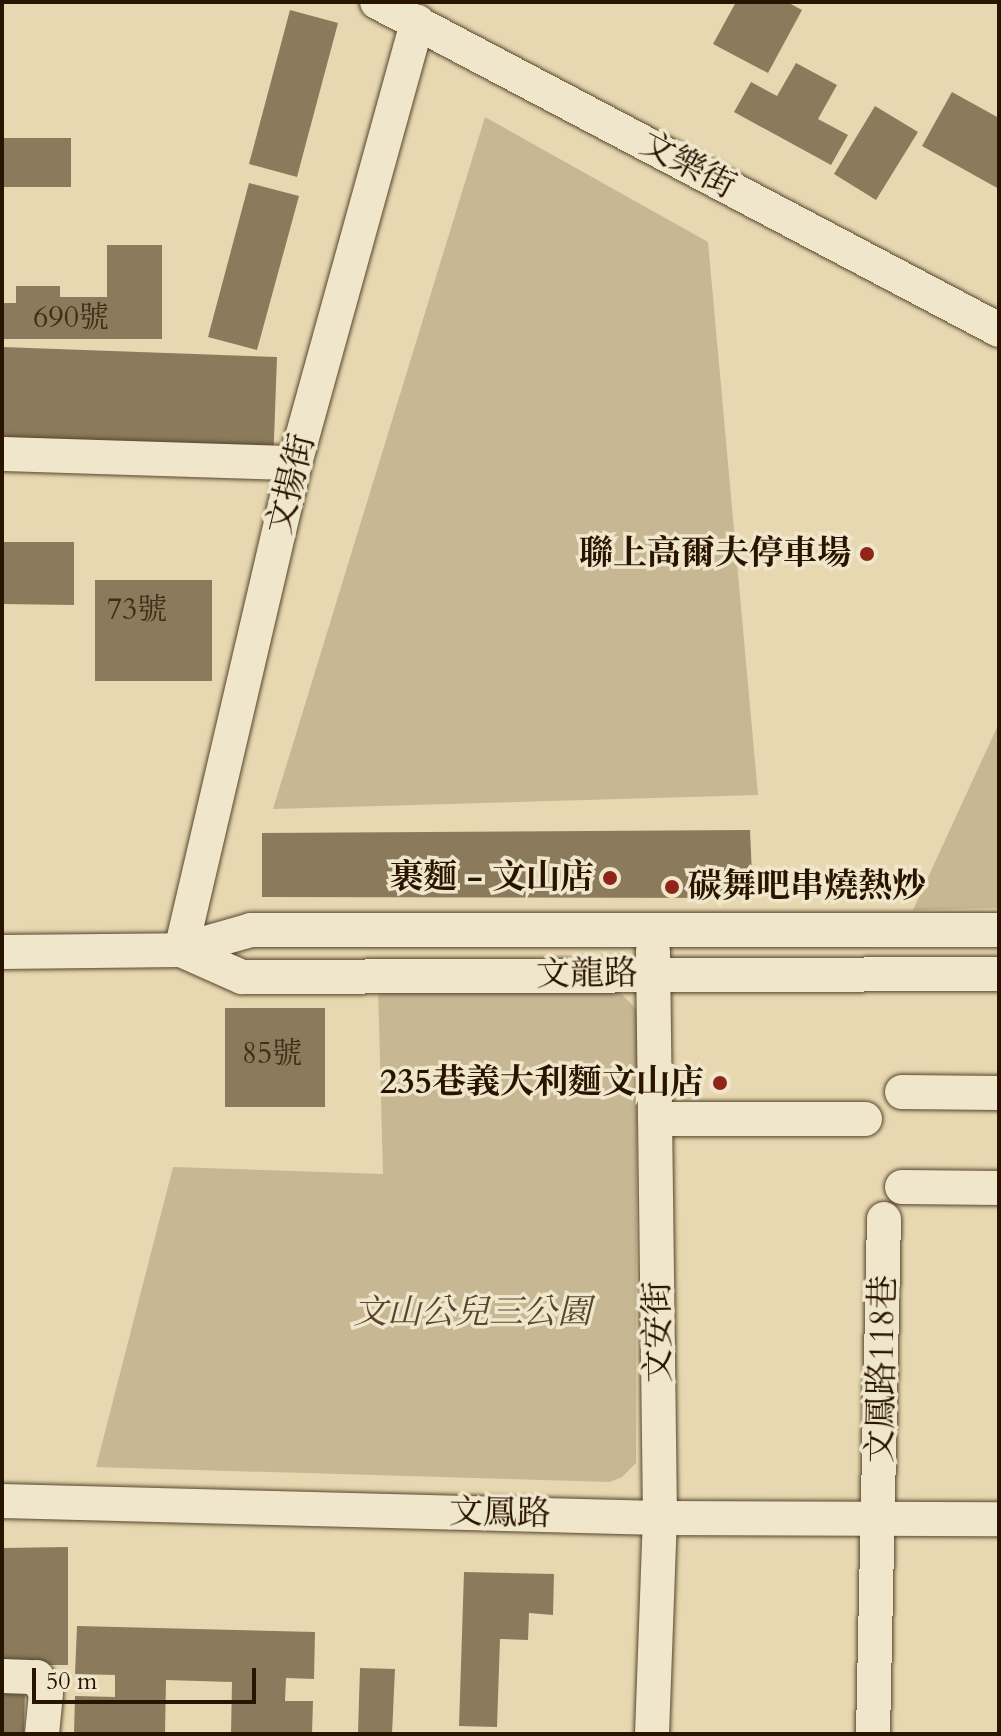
<!DOCTYPE html>
<meta charset="utf-8">
<style>
body{margin:0}
#map{position:relative;width:1001px;height:1736px;overflow:hidden;background:#e7d8b1;font-family:Cardo,"Noto Serif TC",serif}
div>[style]{position:absolute}
.green>*{inset:0;background:#c7b793}
.building>*{inset:0;background:#8c7a5c}
.roads{filter:drop-shadow(0 0 2px #58452c) drop-shadow(0 0 2px #58452c)}
.minor>*{height:34px;margin:-17px;padding:0 17px;transform-origin:17px;border-radius:17px;background:#efe6cc}
.dots>*{width:22px;height:22px;translate:-50% -50%;box-sizing:border-box;border:4px solid #efe6cc;border-radius:50%}
span{translate:-50% -50%;white-space:nowrap;text-align:center;line-height:1.15;-webkit-text-stroke:7px #efe6cc;paint-order:stroke}
.number-label{font-size:30px;color:#422e17}
.number-label span{-webkit-text-stroke-width:0}
.street-label{font-size:34px;color:#291400}
.poi-label{font-size:34px;color:#291400;font-weight:700}
.right{translate:-100% -50%;text-align:right}
.left{translate:0 -50%;text-align:left}
.park-label{font-size:34px;color:#58452c;font-style:italic}
.frame{position:absolute;inset:0;border:4px solid #291400;pointer-events:none}
.scale{position:absolute;left:32px;top:1668px;width:224px;height:36px;box-sizing:border-box;border:4px solid #291400;border-top:0;padding-left:10px;font-size:24px;line-height:28px;white-space:nowrap;color:#291400;-webkit-text-stroke:6px #efe6cc;paint-order:stroke}
</style>
<div id="map">
<div class="green">
<div style="clip-path:polygon(485px 117px,708px 242px,758px 795px,273px 809px)"></div>
<div style="clip-path:polygon(999px 723px,999px 908px,913px 910px,919px 897px)"></div>
<div style="clip-path:polygon(611px 983px,637px 1010px,636px 1463px,622px 1477px,610px 1482px,96px 1467px,173px 1167px,383px 1174px,378px 985px)"></div>
</div>
<div class="building">
<div style="clip-path:polygon(736px 2px,787px 2px,802px 10px,768px 73px,713px 44px)"></div>
<div style="clip-path:polygon(290px 10px,338px 23px,297px 177px,249px 164px)"></div>
<div style="clip-path:polygon(796px 63px,837px 85px,818px 119px,848px 135px,831px 165px,734px 112px,751px 82px,777px 96px)"></div>
<div style="clip-path:polygon(952px 92px,999px 118px,999px 189px,922px 146px)"></div>
<div style="clip-path:polygon(875px 106px,918px 132px,876px 200px,834px 174px)"></div>
<div style="clip-path:polygon(2px 138px,71px 138px,71px 187px,2px 187px)"></div>
<div style="clip-path:polygon(249px 183px,299px 196px,257px 350px,208px 337px)"></div>
<div style="clip-path:polygon(107px 245px,162px 245px,162px 339px,2px 339px,2px 303px,16px 303px,16px 286px,60px 286px,60px 297px,107px 297px)"></div>
<div style="clip-path:polygon(2px 347px,277px 357px,273px 467px,2px 457px)"></div>
<div style="clip-path:polygon(2px 542px,74px 542px,74px 605px,2px 604px)"></div>
<div style="clip-path:polygon(95px 580px,212px 580px,212px 681px,95px 681px)"></div>
<div style="clip-path:polygon(750px 830px,753px 898px,262px 897px,262px 833px)"></div>
<div style="clip-path:polygon(225px 1008px,325px 1008px,325px 1107px,225px 1107px)"></div>
<div style="clip-path:polygon(68px 1547px,68px 1665px,2px 1665px,2px 1548px)"></div>
<div style="clip-path:polygon(464px 1572px,554px 1574px,553px 1615px,529px 1613px,528px 1640px,500px 1639px,497px 1727px,459px 1726px)"></div>
<div style="clip-path:polygon(77px 1626px,315px 1632px,314px 1679px,286px 1678px,285px 1701px,313px 1701px,312px 1734px,231px 1734px,232px 1682px,166px 1680px,165px 1734px,74px 1734px,75px 1696px,115px 1697px,115px 1675px,75px 1674px)"></div>
<div style="clip-path:polygon(360px 1668px,395px 1669px,392px 1734px,358px 1734px)"></div>
<div style="clip-path:polygon(2px 1687px,25px 1687px,24px 1734px,2px 1734px)"></div>
</div>
<div class="roads">
<div class="minor">
<div style="left:377px;top:2px;width:703px;rotate:27.8deg"></div>
<div style="left:2px;top:454px;width:293px;rotate:1.8deg"></div>
<div style="left:181px;top:950px;width:500px;rotate:-76.83deg"></div>
<div style="left:295px;top:463px;width:458px;rotate:-74.5deg"></div>
<div style="left:181px;top:950px;width:67px;rotate:23.9deg"></div>
<div style="left:242px;top:977px;width:757px;rotate:-0.23deg"></div>
<div style="left:2px;top:952px;width:179px;rotate:-0.6deg"></div>
<div style="left:181px;top:950px;width:73px;rotate:-15.9deg"></div>
<div style="left:251px;top:930px;width:748px"></div>
<div style="left:902px;top:1092px;width:97px;rotate:0.6deg"></div>
<div style="left:655px;top:1119px;width:210px"></div>
<div style="left:902px;top:1187px;width:97px;rotate:0.6deg"></div>
<div style="left:2px;top:1501px;width:658px;rotate:1.48deg"></div>
<div style="left:660px;top:1518px;width:339px;rotate:0.2deg"></div>
<div style="left:2px;top:1676px;width:35px;rotate:2deg"></div>
<div style="left:37px;top:1677px;width:18px;rotate:61deg"></div>
<div style="left:46px;top:1693px;width:41px;rotate:95.6deg"></div>
<div style="left:652px;top:1734px;width:216px;rotate:-87.9deg"></div>
<div style="left:660px;top:1518px;width:567px;rotate:-90.71deg"></div>
<div style="left:873px;top:1734px;width:515px;rotate:-88.78deg"></div>
</div>
</div>
<div class="dots">
<div style="left:867px;top:554px;background:#8f2418"></div>
<div style="left:610px;top:878px;background:#8f2418"></div>
<div style="left:672px;top:887px;background:#8f2418"></div>
<div style="left:720px;top:1083px;background:#8f2418"></div>
</div>
<div class="number-label">
<span style="left:71px;top:318px">690號</span>
<span style="left:137px;top:610px">73號</span>
<span style="left:272px;top:1054px">85號</span>
</div>
<div class="street-label">
<span style="left:688px;top:165px;rotate:28deg">文樂街</span>
<span style="left:291px;top:484px;rotate:-76deg">文揚街</span>
<span style="left:587px;top:974px;rotate:-1deg">文龍路</span>
<span style="left:658px;top:1332px;rotate:-91deg">文安街</span>
<span style="left:882px;top:1369px;rotate:-89deg">文鳳路118巷</span>
<span style="left:500px;top:1513px;rotate:1deg">文鳳路</span>
</div>
<div class="poi-label">
<span class="right" style="left:851px;top:554px">聯上高爾夫停車場</span>
<span class="right" style="left:594px;top:878px">裹麵 - 文山店</span>
<span class="left" style="left:688px;top:887px">碳舞吧串燒熱炒</span>
<span class="right" style="left:704px;top:1083px">235巷義大利麵文山店</span>
</div>
<div class="park-label">
<span style="left:472px;top:1313px">文山公兒三公園</span>
</div>
<div class="frame"></div>
<div class="scale">50 m</div>
</div>
